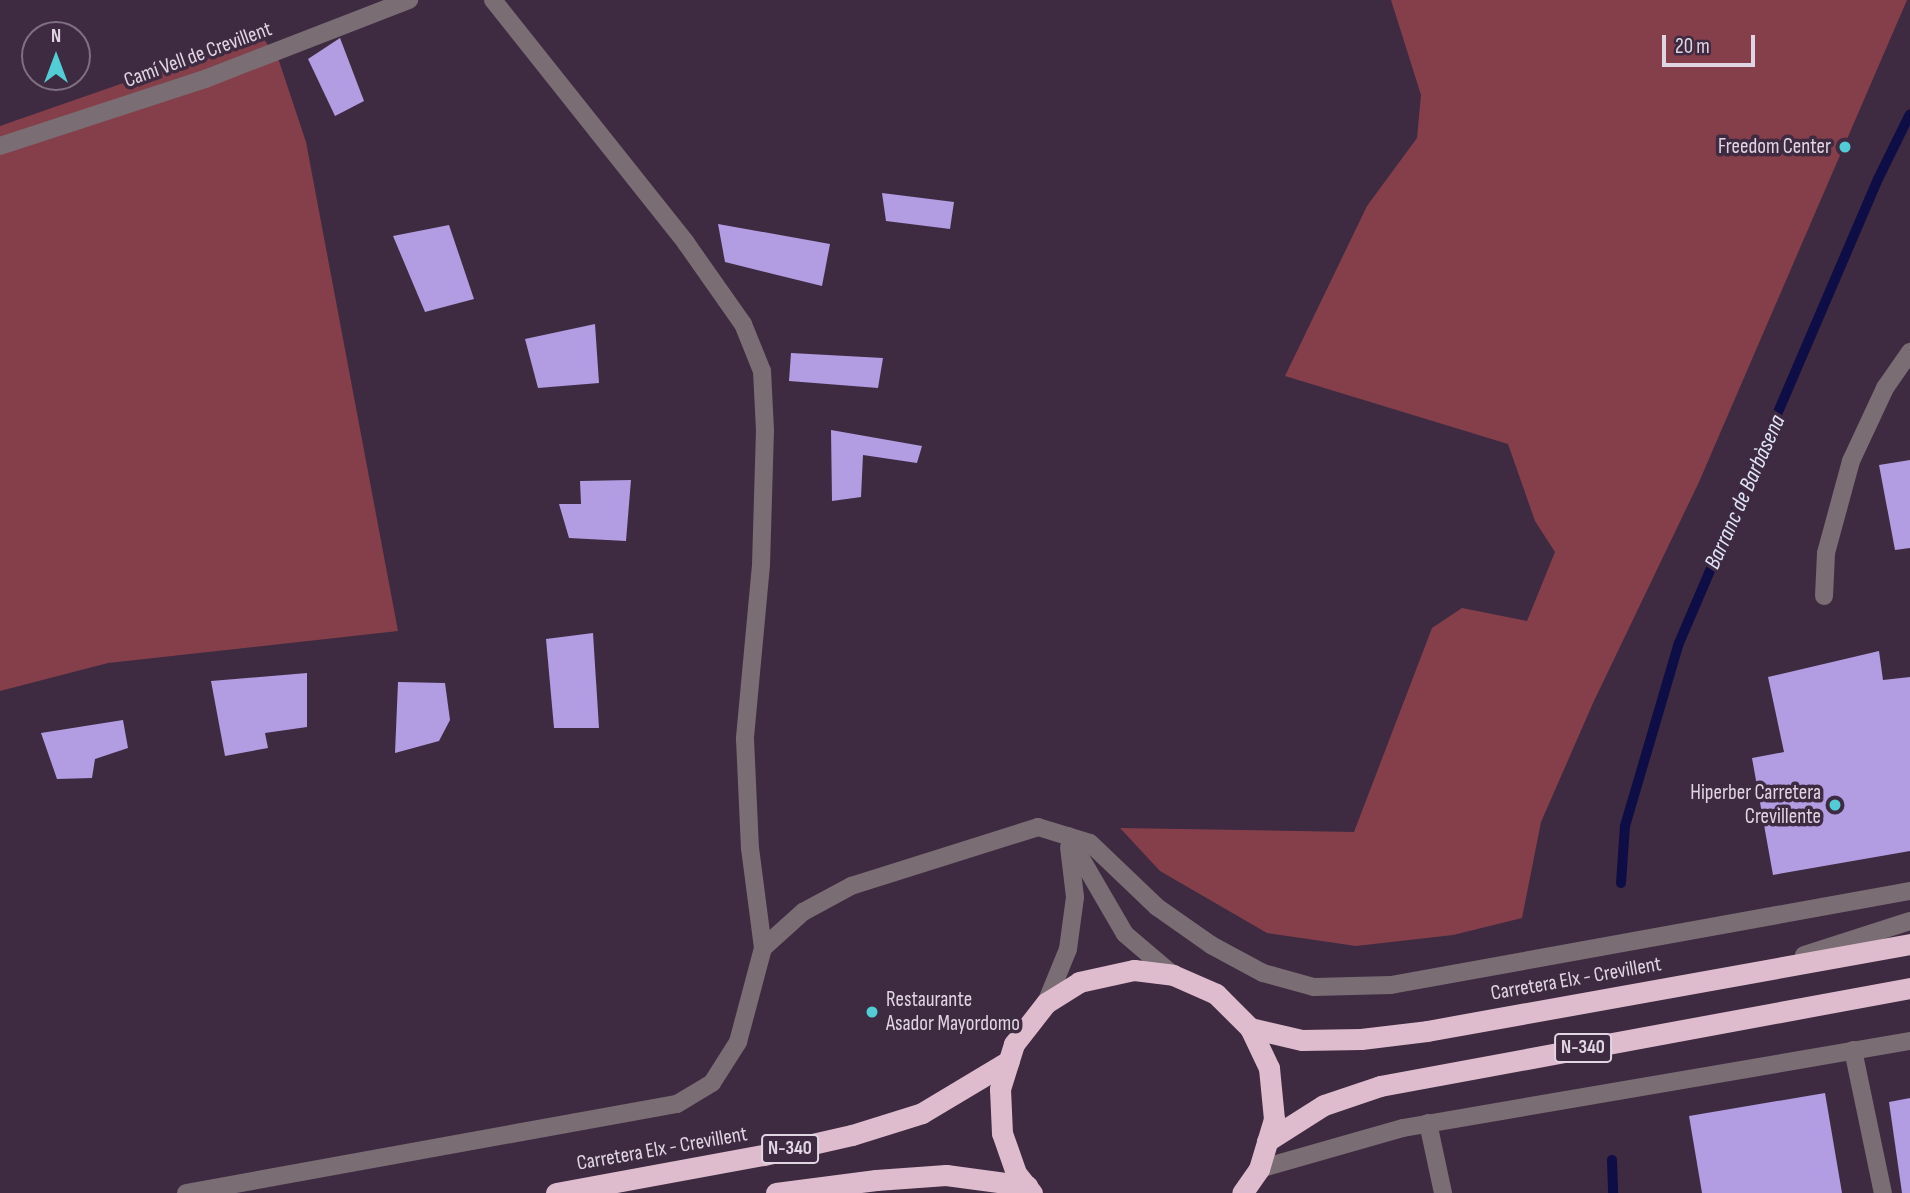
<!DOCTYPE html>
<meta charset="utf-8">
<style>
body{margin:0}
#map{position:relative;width:1910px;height:1193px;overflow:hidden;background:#3e2b41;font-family:"Sofia Sans Condensed",sans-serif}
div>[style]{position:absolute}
.green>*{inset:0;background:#843f4b}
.stream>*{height:10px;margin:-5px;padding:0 5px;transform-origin:5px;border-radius:5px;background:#0e0d45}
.building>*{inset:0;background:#b29ce2}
.minor>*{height:18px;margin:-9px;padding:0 9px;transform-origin:9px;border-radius:9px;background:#7b6d74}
.highway>*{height:21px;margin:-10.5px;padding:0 10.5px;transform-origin:10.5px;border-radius:10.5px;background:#debccd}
.dots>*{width:19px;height:19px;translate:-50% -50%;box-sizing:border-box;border:4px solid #3e2b41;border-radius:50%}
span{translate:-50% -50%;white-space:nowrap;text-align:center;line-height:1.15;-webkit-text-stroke:7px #3e2b41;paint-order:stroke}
.shield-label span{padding:2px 5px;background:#3e2b41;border:2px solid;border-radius:5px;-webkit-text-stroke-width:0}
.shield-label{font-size:19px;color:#e1d5e3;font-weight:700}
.street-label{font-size:21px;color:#e1d5e3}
.poi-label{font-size:21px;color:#e1d5e3}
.right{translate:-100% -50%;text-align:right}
.left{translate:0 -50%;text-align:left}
.water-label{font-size:23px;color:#dfe4f7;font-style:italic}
.north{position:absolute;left:21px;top:21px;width:70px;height:70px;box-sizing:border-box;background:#3e2b41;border:2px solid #7f6f82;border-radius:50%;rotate:0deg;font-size:19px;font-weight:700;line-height:28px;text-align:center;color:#e1d5e3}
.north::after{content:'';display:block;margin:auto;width:24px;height:32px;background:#52ccd5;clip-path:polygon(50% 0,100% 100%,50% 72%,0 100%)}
.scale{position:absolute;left:1662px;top:35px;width:93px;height:32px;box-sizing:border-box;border:4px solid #e1d5e3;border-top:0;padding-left:9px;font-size:21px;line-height:24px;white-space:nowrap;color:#e1d5e3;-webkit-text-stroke:5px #3e2b41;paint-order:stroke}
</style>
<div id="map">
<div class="green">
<div style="clip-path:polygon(1391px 0,1907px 0,1699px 482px,1593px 703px,1541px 822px,1522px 918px,1453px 935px,1356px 946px,1267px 933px,1160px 871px,1120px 828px,1354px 832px,1432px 628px,1462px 608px,1527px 621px,1555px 552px,1535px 521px,1508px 444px,1285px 376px,1367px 206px,1417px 138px,1421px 95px)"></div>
<div style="clip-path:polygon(261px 35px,279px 61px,306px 142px,398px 631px,108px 663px,0 691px,0 126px)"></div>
</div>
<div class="stream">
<div style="left:1621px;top:883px;width:57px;rotate:-86deg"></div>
<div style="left:1625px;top:826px;width:191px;rotate:-73.6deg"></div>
<div style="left:1679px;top:643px;width:505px;rotate:-66.79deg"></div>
<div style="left:1878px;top:179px;width:72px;rotate:-63.8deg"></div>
<div style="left:1612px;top:1160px;width:33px;rotate:88deg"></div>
</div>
<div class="building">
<div style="clip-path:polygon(340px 38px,364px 101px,335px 116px,308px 59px)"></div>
<div style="clip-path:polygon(882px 193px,954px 202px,950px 229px,886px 221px)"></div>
<div style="clip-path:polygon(718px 224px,830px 244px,822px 286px,725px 262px)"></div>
<div style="clip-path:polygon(449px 225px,474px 299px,425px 312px,393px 236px)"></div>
<div style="clip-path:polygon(595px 324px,599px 383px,538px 388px,525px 339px)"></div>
<div style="clip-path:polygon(791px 353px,883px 358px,878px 388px,789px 381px)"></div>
<div style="clip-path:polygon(831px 430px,922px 446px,917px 463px,863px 455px,861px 497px,832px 501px)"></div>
<div style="clip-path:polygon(1910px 460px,1910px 548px,1895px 550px,1879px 465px)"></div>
<div style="clip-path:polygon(631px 480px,626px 541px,569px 538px,559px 504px,581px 504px,580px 481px)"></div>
<div style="clip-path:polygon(593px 633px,599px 728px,554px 728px,546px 639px)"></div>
<div style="clip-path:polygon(1879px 651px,1883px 680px,1910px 677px,1910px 851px,1773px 875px,1752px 758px,1784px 752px,1768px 677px)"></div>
<div style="clip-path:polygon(307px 673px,307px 727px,265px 733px,268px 748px,225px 756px,211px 681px)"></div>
<div style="clip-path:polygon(398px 682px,445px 683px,450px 720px,439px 741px,395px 753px)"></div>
<div style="clip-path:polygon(123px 720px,128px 748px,95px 759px,92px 778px,57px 779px,41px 733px)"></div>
<div style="clip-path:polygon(1825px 1093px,1842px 1193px,1702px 1193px,1689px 1116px)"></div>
<div style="clip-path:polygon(1910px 1098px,1910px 1193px,1902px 1193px,1889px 1102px)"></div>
</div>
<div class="minor">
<div style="left:493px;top:0;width:310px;rotate:51.5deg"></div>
<div style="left:686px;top:243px;width:99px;rotate:54.9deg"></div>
<div style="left:743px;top:324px;width:51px;rotate:68deg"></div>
<div style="left:762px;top:371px;width:59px;rotate:87.1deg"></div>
<div style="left:765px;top:430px;width:135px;rotate:91.7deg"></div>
<div style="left:761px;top:565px;width:175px;rotate:95.3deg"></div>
<div style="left:745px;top:739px;width:109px;rotate:87.4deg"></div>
<div style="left:750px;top:848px;width:101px;rotate:82.6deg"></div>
<div style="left:0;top:146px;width:216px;rotate:-18.1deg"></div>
<div style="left:205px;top:79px;width:219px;rotate:-21.2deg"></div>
<div style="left:1824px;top:596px;width:43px;rotate:-87.3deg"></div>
<div style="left:1826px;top:553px;width:95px;rotate:-74.8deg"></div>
<div style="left:1851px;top:461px;width:81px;rotate:-65deg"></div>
<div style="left:1885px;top:388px;width:44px;rotate:-55.2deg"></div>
<div style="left:1068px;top:836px;width:113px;rotate:59.8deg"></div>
<div style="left:1125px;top:934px;width:63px;rotate:40.5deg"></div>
<div style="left:1804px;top:955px;width:111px;rotate:-17.8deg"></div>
<div style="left:1046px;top:1003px;width:58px;rotate:-67.8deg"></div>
<div style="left:1068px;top:949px;width:52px;rotate:-82.3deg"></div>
<div style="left:1075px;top:897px;width:50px;rotate:-96.8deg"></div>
<div style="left:1853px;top:1050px;width:146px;rotate:78.2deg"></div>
<div style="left:1428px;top:1123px;width:72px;rotate:77.9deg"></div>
<div style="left:1259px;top:1169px;width:150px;rotate:-15.9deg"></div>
<div style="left:1403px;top:1128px;width:514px;rotate:-9.74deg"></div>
<div style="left:186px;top:1193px;width:499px;rotate:-10.3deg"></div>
<div style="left:677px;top:1104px;width:41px;rotate:-31deg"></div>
<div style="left:712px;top:1083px;width:49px;rotate:-57.6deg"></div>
<div style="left:738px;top:1042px;width:97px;rotate:-75.1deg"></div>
<div style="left:763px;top:948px;width:54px;rotate:-42deg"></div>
<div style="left:803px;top:912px;width:55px;rotate:-28.4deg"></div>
<div style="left:851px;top:886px;width:196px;rotate:-17.5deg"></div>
<div style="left:1038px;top:827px;width:54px;rotate:17.1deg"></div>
<div style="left:1090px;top:843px;width:93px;rotate:43.7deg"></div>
<div style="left:1157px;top:907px;width:66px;rotate:35.1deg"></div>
<div style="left:1211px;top:945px;width:59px;rotate:28.3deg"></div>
<div style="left:1263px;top:973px;width:53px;rotate:15.4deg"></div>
<div style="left:1314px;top:987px;width:77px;rotate:-1.5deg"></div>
<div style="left:1391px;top:985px;width:527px;rotate:-10.27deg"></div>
</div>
<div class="highway">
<div style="left:1250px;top:1028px;width:53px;rotate:13deg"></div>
<div style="left:1302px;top:1040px;width:59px;rotate:-1deg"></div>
<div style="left:1361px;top:1039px;width:66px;rotate:-6.9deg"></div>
<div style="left:1427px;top:1031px;width:491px;rotate:-10.2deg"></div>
<div style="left:1267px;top:1141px;width:67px;rotate:-32.3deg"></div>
<div style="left:1324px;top:1105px;width:59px;rotate:-18.7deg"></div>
<div style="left:1380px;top:1086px;width:539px;rotate:-10.48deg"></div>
<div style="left:556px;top:1193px;width:211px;rotate:-10.4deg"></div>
<div style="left:764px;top:1155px;width:90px;rotate:-12.8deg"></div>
<div style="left:852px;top:1135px;width:73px;rotate:-17.4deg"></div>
<div style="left:922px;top:1113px;width:101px;rotate:-30.9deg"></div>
<div style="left:776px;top:1193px;width:101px;rotate:-7.4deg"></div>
<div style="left:876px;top:1180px;width:70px;rotate:-4.1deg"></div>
<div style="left:946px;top:1175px;width:82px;rotate:7.7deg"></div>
<div style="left:1032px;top:1193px;width:26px;rotate:-129deg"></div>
<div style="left:1016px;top:1173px;width:42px;rotate:-109.3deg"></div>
<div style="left:1002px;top:1133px;width:44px;rotate:-92.6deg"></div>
<div style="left:1000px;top:1089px;width:47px;rotate:-72.7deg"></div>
<div style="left:1014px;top:1044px;width:52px;rotate:-52deg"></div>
<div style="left:1046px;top:1003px;width:39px;rotate:-32deg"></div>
<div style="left:1079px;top:982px;width:56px;rotate:-12.3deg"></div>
<div style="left:1134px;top:970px;width:39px;rotate:7deg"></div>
<div style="left:1173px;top:975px;width:47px;rotate:23.8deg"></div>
<div style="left:1216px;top:994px;width:48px;rotate:45deg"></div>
<div style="left:1250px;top:1028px;width:44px;rotate:64.6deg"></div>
<div style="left:1269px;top:1068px;width:51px;rotate:84.4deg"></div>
<div style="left:1274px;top:1119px;width:52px;rotate:106.7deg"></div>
<div style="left:1259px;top:1169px;width:29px;rotate:125deg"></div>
</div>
<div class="dots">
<div style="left:1845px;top:147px;background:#52ccd5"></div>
<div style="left:1835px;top:805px;background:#52ccd5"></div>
<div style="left:872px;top:1012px;background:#52ccd5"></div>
</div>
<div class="shield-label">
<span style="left:1583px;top:1048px">N-340</span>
<span style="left:790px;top:1149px">N-340</span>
</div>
<div class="street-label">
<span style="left:198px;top:55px;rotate:-20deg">Camí Vell de Crevillent</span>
<span style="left:1576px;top:979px;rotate:-10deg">Carretera Elx - Crevillent</span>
<span style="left:662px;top:1149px;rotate:-10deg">Carretera Elx - Crevillent</span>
</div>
<div class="poi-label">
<span class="right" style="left:1831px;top:147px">Freedom Center</span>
<span class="right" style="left:1821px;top:805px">Hiperber Carretera<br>Crevillente</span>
<span class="left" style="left:886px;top:1012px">Restaurante<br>Asador Mayordomo</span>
</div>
<div class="water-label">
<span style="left:1745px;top:492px;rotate:-66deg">Barranc de Barbàsena</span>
</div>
<div class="north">N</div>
<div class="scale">20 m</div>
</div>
